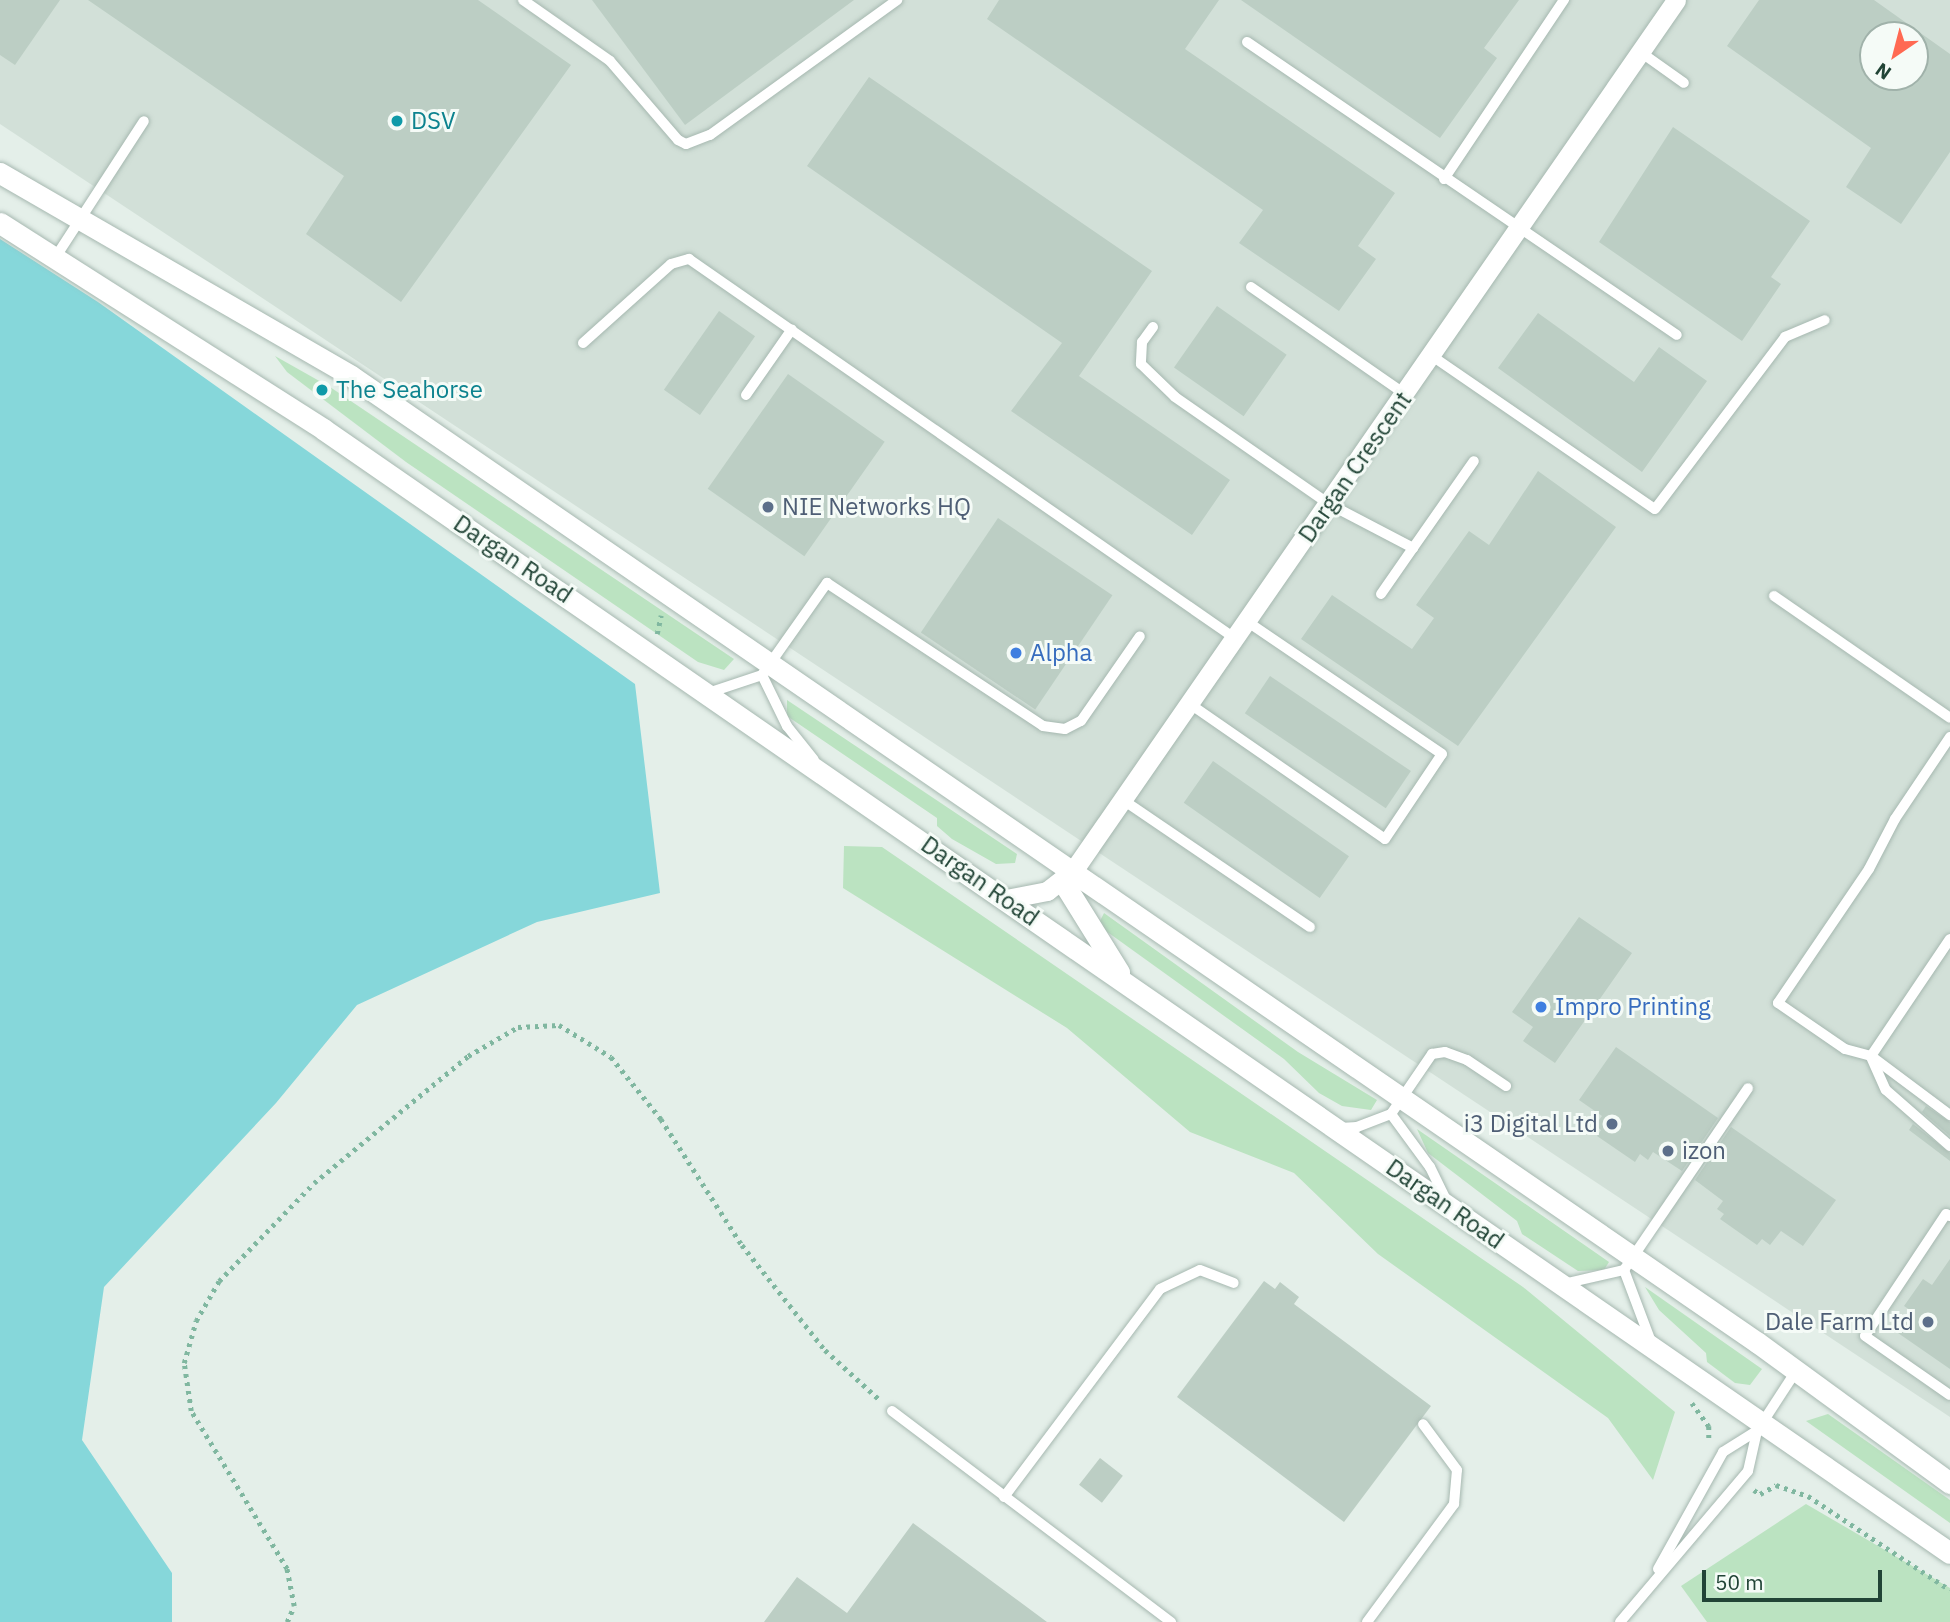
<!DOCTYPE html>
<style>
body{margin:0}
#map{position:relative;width:1950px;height:1622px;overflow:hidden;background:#e4efe9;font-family:"IBM Plex Sans",sans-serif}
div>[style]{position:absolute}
.built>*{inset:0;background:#d2e0d8}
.green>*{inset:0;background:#bbe3c1}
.water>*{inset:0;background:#86d7da}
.building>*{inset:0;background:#bccec4;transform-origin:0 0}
.path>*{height:4.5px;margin-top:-2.25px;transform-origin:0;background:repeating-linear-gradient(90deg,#80b7a0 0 3.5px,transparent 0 8.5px)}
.roads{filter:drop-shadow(0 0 2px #a6b8b0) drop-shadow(0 0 2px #a6b8b0)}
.service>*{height:10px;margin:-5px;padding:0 5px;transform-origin:5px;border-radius:5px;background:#fff}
.minor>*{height:19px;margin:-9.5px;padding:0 9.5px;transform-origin:9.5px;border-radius:9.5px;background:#fff}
.tertiary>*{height:21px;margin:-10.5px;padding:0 10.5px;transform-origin:10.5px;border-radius:10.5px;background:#fff}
.dots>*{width:19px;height:19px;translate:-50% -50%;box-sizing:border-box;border:4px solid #f5fbf7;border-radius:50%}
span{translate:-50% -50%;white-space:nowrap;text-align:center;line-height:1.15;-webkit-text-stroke:6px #f5fbf7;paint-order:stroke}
.culture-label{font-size:24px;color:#0d838f}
.left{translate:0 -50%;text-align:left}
.street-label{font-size:24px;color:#214436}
.service-label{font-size:24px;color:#4e5e75}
.right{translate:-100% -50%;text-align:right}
.shop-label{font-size:24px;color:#366cbe}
.north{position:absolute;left:1859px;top:21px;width:70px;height:70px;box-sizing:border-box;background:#f5fbf7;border:2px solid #a0b2aa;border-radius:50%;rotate:215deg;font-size:19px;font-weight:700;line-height:28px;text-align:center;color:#214436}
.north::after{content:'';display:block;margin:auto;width:24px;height:32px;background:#ff6952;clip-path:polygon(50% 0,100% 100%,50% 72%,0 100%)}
.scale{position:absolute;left:1702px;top:1570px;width:180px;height:32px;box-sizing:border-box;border:4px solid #214436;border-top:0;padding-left:9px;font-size:21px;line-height:24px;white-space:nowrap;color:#214436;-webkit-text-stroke:5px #f5fbf7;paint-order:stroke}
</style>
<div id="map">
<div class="built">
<i style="clip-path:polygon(evenodd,0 0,1950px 0,1950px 1417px,0 124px,0 0,1873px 35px,1915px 35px,1915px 77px,1873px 77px,1873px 35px)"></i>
</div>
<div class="green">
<i style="clip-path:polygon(275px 356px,330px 387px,734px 659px,724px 670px,698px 662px,406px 462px,287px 372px)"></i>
<i style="clip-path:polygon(787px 700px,1017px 854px,1015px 863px,996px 864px,952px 839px,937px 826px,937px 818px,787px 716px)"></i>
<i style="clip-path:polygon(844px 846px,882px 847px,1523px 1287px,1675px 1412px,1653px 1480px,1608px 1418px,1378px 1254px,1294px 1173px,1190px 1132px,1067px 1028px,843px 888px)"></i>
<i style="clip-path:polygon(1104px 913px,1298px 1052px,1377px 1100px,1371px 1110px,1342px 1106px,1319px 1093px,1284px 1059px,1106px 931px,1099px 923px)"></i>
<i style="clip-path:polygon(1417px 1129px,1609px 1262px,1604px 1270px,1578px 1271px,1522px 1234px,1517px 1221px,1428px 1153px)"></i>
<i style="clip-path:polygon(1645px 1287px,1762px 1369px,1750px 1385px,1735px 1383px,1707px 1362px,1706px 1353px,1659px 1310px)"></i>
<i style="clip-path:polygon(1828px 1414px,1950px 1500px,1950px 1523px,1806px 1421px)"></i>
<i style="clip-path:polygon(1806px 1504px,1950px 1588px,1950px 1622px,1707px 1622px,1681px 1586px)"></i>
</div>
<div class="water">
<i style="clip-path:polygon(0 239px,98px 302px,635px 684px,660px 893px,537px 922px,357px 1005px,276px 1103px,104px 1287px,82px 1440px,172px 1573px,172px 1622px,0 1622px)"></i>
</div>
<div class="building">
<i style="clip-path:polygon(0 0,60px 0,15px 65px,0 55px)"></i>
<i style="clip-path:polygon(88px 0,478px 0,571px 65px,401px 302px,306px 234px,344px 176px)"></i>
<i style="clip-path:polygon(592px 0,854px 0,685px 125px)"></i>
<i style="clip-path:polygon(999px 0,1219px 0,1185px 49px,1395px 193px,1358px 246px,1376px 259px,1339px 311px,1239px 243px,1263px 210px,987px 19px)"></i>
<i style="clip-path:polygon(1241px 0,1519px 0,1484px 48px,1497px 58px,1440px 138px)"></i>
<i style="clip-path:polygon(evenodd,1759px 0,1874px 0,1950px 54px,1950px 152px,1901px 224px,1846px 187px,1871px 148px,1727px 46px,1759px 0,1873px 35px,1915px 35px,1915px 77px,1873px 77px,1873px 35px)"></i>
<i style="clip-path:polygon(869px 77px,1152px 271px,1079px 376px,1230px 480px,1192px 535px,1011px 411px,1062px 343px,807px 166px)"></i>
<i style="clip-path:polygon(1673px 127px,1810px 221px,1771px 277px,1781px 284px,1742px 341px,1599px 242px)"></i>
<i style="left:1217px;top:306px;width:85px;height:75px;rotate:35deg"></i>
<i style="left:719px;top:311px;width:44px;height:96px;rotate:35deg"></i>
<i style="clip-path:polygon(1538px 313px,1634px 382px,1659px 347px,1707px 381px,1642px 472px,1498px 368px)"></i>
<i style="left:788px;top:374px;width:118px;height:140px;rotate:35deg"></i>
<i style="clip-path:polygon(1538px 471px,1616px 527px,1458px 746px,1301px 639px,1332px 595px,1412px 649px,1434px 618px,1416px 605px,1469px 531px,1489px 545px)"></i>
<i style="left:998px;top:518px;width:138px;height:138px;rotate:34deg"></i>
<i style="left:1270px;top:676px;width:170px;height:45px;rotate:34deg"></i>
<i style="left:1213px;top:761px;width:166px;height:51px;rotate:35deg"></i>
<i style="clip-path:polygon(1579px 917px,1632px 953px,1555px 1063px,1523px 1041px,1533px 1027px,1512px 1012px)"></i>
<i style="clip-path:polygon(1616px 1047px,1718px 1118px,1682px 1171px,1653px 1152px,1648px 1160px,1640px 1154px,1635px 1162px,1597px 1136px,1601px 1130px,1595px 1125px,1602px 1116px,1579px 1100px)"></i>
<i style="clip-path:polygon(1926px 1106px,1950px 1122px,1950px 1136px,1922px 1112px)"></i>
<i style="clip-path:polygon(1913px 1124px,1950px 1153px,1950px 1161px,1909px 1130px)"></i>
<i style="clip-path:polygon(1731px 1127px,1836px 1200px,1803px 1246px,1781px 1231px,1770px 1245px,1762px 1239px,1757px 1245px,1720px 1219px,1724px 1214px,1717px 1209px,1723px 1201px,1695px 1180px)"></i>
<i style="clip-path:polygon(1950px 1259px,1950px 1369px,1898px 1333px,1913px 1312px,1904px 1306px,1923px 1279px,1932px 1285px)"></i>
<i style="clip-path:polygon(1264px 1281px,1275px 1289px,1280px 1282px,1299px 1297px,1294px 1304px,1431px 1406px,1344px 1522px,1177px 1397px)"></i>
<i style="left:1100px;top:1458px;width:29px;height:34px;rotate:38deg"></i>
<i style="clip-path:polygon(913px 1523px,1047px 1622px,764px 1622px,797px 1577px,847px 1613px)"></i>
</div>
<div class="path">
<i style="left:657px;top:634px;width:19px;rotate:-78deg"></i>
<i style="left:1692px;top:1403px;width:29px;rotate:54deg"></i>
<i style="left:1709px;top:1426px;width:16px;rotate:90deg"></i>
<i style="left:1754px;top:1490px;width:7px;rotate:34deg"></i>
<i style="left:1760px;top:1494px;width:18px;rotate:-29deg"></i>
<i style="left:1776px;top:1485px;width:34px;rotate:19deg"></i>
<i style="left:1808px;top:1496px;width:170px;rotate:33.5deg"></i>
<i style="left:287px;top:1622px;width:17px;rotate:-66deg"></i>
<i style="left:294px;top:1606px;width:38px;rotate:-101deg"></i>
<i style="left:287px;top:1569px;width:185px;rotate:-121.3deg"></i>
<i style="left:191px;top:1411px;width:49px;rotate:-98.3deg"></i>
<i style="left:184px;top:1363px;width:44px;rotate:-74.1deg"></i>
<i style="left:196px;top:1321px;width:46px;rotate:-60.1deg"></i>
<i style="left:219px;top:1281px;width:136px;rotate:-45.9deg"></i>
<i style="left:314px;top:1183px;width:200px;rotate:-39.5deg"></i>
<i style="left:468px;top:1056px;width:58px;rotate:-30.1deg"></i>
<i style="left:518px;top:1027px;width:41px;rotate:-2.8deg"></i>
<i style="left:559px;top:1025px;width:61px;rotate:31.6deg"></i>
<i style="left:611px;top:1057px;width:80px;rotate:51.1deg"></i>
<i style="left:661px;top:1119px;width:150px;rotate:57.3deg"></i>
<i style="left:742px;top:1245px;width:134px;rotate:51.7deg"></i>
<i style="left:825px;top:1350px;width:76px;rotate:42.3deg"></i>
</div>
<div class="roads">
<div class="service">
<i style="left:523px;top:0;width:106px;rotate:35deg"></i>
<i style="left:610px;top:61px;width:104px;rotate:49.3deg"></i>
<i style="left:678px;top:140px;width:9px;rotate:27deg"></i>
<i style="left:686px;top:144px;width:26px;rotate:-21deg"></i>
<i style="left:710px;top:135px;width:231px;rotate:-35.8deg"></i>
<i style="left:1247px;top:42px;width:520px;rotate:34.27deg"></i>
<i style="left:1639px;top:51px;width:55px;rotate:35.4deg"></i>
<i style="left:1444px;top:179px;width:216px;rotate:-56.2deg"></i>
<i style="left:55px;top:258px;width:163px;rotate:-57deg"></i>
<i style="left:1251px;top:287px;width:188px;rotate:34.8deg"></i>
<i style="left:1153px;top:327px;width:19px;rotate:126deg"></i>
<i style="left:1142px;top:342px;width:22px;rotate:93deg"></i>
<i style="left:1141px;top:364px;width:47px;rotate:44.1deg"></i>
<i style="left:1175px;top:397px;width:188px;rotate:34.8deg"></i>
<i style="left:1329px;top:504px;width:95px;rotate:27.6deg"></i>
<i style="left:1413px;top:548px;width:106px;rotate:-55deg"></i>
<i style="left:583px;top:343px;width:118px;rotate:-41.9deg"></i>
<i style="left:671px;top:264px;width:19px;rotate:-16deg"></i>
<i style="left:689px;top:259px;width:666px;rotate:34.79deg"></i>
<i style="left:1432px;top:356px;width:270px;rotate:34.5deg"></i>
<i style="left:1655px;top:509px;width:216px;rotate:-52.9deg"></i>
<i style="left:1785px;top:337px;width:43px;rotate:-23deg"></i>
<i style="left:746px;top:395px;width:80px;rotate:-55.1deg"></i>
<i style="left:1381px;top:594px;width:56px;rotate:-55.2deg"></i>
<i style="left:1774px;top:596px;width:214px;rotate:34.7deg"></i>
<i style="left:762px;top:675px;width:57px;rotate:63.9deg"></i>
<i style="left:787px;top:726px;width:43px;rotate:51.5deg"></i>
<i style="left:708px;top:693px;width:57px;rotate:-18.4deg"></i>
<i style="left:762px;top:675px;width:113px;rotate:-54.8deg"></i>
<i style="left:827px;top:583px;width:259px;rotate:33.5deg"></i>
<i style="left:1043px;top:726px;width:22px;rotate:8deg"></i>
<i style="left:1065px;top:729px;width:18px;rotate:-27deg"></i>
<i style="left:1081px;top:721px;width:103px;rotate:-55.2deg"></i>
<i style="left:1190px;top:704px;width:237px;rotate:34.7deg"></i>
<i style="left:1385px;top:839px;width:102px;rotate:-56.2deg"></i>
<i style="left:1442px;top:754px;width:235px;rotate:-145.8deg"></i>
<i style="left:1950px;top:737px;width:99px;rotate:123.9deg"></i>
<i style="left:1895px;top:819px;width:56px;rotate:117.5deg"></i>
<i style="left:1869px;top:869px;width:162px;rotate:124.2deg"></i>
<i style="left:1778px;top:1003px;width:81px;rotate:34.5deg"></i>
<i style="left:1845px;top:1049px;width:27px;rotate:15deg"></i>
<i style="left:1871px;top:1056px;width:99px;rotate:36.8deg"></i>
<i style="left:1123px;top:800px;width:226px;rotate:34.2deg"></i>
<i style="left:1871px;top:1056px;width:141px;rotate:-56deg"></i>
<i style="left:1871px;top:1057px;width:36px;rotate:66deg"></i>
<i style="left:1886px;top:1090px;width:85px;rotate:41.2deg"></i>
<i style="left:1391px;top:1114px;width:66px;rotate:53.7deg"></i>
<i style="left:1430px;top:1167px;width:37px;rotate:64deg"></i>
<i style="left:1340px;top:1128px;width:17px;rotate:-3deg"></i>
<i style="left:1357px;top:1127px;width:36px;rotate:-21deg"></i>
<i style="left:1391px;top:1114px;width:73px;rotate:-55.7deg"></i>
<i style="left:1432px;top:1054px;width:13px;rotate:-9deg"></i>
<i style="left:1445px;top:1052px;width:23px;rotate:20deg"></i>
<i style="left:1467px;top:1060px;width:47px;rotate:33.7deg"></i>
<i style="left:1950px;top:1216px;width:4px;rotate:-153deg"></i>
<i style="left:1946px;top:1214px;width:146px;rotate:123.6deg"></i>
<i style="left:1865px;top:1336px;width:103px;rotate:34.8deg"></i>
<i style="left:1624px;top:1270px;width:77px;rotate:69.4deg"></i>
<i style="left:1563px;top:1284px;width:63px;rotate:-12.9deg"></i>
<i style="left:1624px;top:1270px;width:220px;rotate:-55.7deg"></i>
<i style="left:892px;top:1411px;width:350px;rotate:37.1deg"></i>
<i style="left:1004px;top:1497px;width:260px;rotate:-53.1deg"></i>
<i style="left:1160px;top:1289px;width:44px;rotate:-25.4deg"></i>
<i style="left:1200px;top:1270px;width:36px;rotate:21deg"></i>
<i style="left:1658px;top:1569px;width:134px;rotate:-60.9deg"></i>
<i style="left:1723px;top:1452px;width:40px;rotate:-32deg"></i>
<i style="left:1367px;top:1622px;width:147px;rotate:-53.6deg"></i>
<i style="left:1454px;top:1504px;width:34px;rotate:-85deg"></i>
<i style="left:1457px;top:1470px;width:57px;rotate:-126.5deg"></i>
<i style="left:1620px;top:1622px;width:198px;rotate:-49.7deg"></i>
<i style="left:1748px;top:1471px;width:41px;rotate:-77.3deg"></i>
<i style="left:1757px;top:1431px;width:72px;rotate:-57deg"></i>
</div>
<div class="minor">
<i style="left:1006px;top:899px;width:42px;rotate:-11deg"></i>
<i style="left:1047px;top:891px;width:33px;rotate:-38deg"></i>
<i style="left:1073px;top:871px;width:1059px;rotate:-55.3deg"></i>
</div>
<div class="tertiary">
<i style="left:0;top:173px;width:405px;rotate:30deg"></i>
<i style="left:351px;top:376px;width:1707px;rotate:34.5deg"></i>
<i style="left:1758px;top:1343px;width:238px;rotate:36.1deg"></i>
<i style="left:0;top:223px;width:383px;rotate:32.5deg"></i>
<i style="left:323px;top:429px;width:1977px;rotate:34.64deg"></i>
<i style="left:1063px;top:882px;width:106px;rotate:58.1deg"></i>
</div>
</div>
<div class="dots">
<i style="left:397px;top:121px;background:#0f9aa8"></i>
<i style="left:322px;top:390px;background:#0f9aa8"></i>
<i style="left:768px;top:507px;background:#5c6f8a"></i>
<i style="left:1016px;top:653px;background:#3f7fe0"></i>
<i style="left:1541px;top:1007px;background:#3f7fe0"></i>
<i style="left:1612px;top:1124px;background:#5c6f8a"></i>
<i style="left:1668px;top:1151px;background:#5c6f8a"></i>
<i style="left:1928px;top:1322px;background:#5c6f8a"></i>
</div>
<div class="culture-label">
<span class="left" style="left:411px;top:121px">DSV</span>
<span class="left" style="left:336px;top:390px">The Seahorse</span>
</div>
<div class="street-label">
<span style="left:1355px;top:467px;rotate:-55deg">Dargan Crescent</span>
<span style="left:513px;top:559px;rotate:34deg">Dargan Road</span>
<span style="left:980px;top:881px;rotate:35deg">Dargan Road</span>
<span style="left:1445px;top:1204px;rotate:35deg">Dargan Road</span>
</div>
<div class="service-label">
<span class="left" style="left:782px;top:507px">NIE Networks HQ</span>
<span class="right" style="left:1598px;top:1124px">i3 Digital Ltd</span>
<span class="left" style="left:1682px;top:1151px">izon</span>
<span class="right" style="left:1914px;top:1322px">Dale Farm Ltd</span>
</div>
<div class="shop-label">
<span class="left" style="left:1030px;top:653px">Alpha</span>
<span class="left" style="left:1555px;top:1007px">Impro Printing</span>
</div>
<div class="north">N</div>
<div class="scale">50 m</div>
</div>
